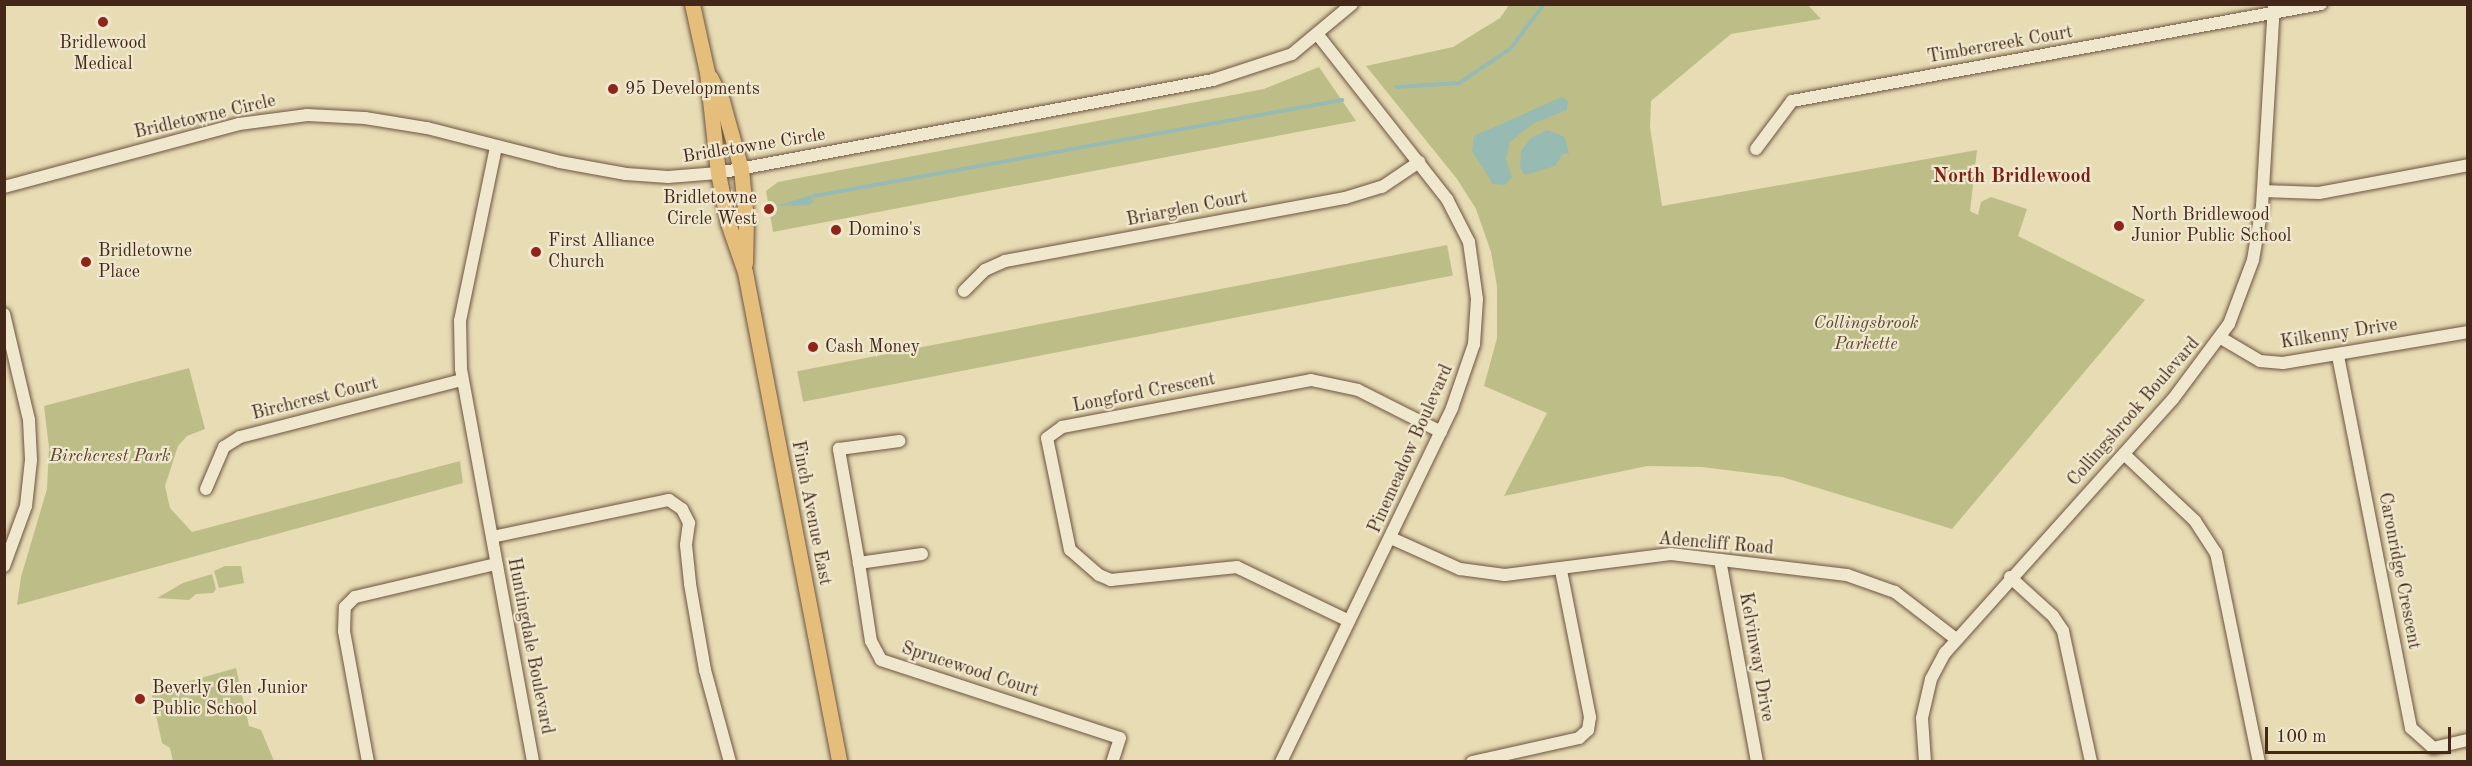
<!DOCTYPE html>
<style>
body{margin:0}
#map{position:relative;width:2472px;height:766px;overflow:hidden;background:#e7dcb4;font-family:"Old Standard TT",serif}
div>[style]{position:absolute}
.green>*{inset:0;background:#bdbe87;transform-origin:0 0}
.water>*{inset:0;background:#97bab2}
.stream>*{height:4px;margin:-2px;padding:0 2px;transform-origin:2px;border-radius:2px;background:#97bab2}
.roads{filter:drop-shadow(0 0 2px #6e5440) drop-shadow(0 0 2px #6e5440)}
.minor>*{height:12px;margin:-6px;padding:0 6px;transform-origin:6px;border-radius:6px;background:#efe8ce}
.major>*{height:15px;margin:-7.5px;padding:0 7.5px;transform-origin:7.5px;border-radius:7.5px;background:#e4be7a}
.dots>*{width:16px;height:16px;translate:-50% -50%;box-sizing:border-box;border:3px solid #efe8ce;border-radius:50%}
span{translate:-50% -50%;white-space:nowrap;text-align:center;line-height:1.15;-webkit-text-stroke:4.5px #efe8ce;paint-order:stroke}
.poi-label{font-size:18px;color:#452719}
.left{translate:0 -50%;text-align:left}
.right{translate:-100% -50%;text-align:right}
.street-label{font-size:18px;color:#452719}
.park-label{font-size:18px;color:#5d452f;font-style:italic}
.neighbourhood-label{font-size:20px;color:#7a1f14;font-weight:700}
.frame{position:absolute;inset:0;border:6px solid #452719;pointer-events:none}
.scale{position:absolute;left:2265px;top:727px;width:186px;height:27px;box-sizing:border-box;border:3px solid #452719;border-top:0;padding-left:8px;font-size:18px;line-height:21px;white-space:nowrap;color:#452719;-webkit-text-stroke:4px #efe8ce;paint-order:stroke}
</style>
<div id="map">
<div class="green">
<i style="clip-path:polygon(1509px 5px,1808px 5px,1821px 19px,1731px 34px,1651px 101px,1650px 127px,1662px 206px,1977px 150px,1970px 211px,1978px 215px,1981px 202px,1991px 197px,2027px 209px,2018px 236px,2145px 300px,1952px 529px,1782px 477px,1702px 467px,1647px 466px,1504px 496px,1547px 413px,1484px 386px,1497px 338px,1497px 286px,1491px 252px,1476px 209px,1457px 179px,1366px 66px,1453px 47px,1500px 18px)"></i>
<i style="clip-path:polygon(1319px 67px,1356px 121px,773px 232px,766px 191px,778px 182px,1264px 89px)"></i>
<i style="left:1447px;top:245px;width:31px;height:662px;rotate:79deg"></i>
<i style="clip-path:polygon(189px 368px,205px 429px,187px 436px,178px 446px,165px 486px,170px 508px,192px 532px,460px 461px,463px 483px,17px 605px,21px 577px,47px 489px,49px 448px,44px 406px)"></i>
<i style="clip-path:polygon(225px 566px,241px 566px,244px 583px,219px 588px,214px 571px)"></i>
<i style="clip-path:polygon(212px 574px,216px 589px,213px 593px,196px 594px,189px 600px,157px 598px,183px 583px)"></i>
<i style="clip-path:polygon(236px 668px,249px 726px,261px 730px,274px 761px,173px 761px,170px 748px,162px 743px,151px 692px)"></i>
</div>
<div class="water">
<i style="clip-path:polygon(1562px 97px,1568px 101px,1567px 110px,1534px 123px,1510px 142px,1506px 159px,1512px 177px,1505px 185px,1493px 184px,1472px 151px,1474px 136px)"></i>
<i style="clip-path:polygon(1547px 130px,1565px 137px,1569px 154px,1563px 154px,1555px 166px,1525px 175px,1520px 168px,1521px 151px,1531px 138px)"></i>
<i style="clip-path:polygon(811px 195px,813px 202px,809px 205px,776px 206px)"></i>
</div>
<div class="stream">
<i style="left:1397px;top:87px;width:62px;rotate:-3.7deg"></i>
<i style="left:1459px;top:83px;width:61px;rotate:-33.7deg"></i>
<i style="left:1510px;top:49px;width:56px;rotate:-52.9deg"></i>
<i style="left:814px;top:196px;width:537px;rotate:-10.3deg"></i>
</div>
<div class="roads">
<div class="minor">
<i style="left:496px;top:147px;width:178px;rotate:101.7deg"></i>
<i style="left:460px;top:321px;width:48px;rotate:88.8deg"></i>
<i style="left:461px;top:369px;width:400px;rotate:79.6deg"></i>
<i style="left:1756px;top:149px;width:60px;rotate:-53.1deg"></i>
<i style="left:1792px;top:101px;width:538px;rotate:-10.39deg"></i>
<i style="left:4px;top:187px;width:243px;rotate:-15deg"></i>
<i style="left:239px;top:124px;width:69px;rotate:-7.5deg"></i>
<i style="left:307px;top:115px;width:58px;rotate:3deg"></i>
<i style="left:365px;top:118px;width:63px;rotate:9.2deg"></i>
<i style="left:427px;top:128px;width:137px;rotate:14.3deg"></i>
<i style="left:560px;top:162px;width:67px;rotate:10.3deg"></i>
<i style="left:626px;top:174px;width:42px;rotate:4.1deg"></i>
<i style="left:668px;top:177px;width:50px;rotate:-4.6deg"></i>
<i style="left:718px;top:173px;width:504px;rotate:-10.64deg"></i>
<i style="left:1213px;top:80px;width:83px;rotate:-18.2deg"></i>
<i style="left:1292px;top:54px;width:78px;rotate:-39.8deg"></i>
<i style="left:2263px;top:191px;width:56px;rotate:2deg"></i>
<i style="left:2319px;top:193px;width:152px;rotate:-10.6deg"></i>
<i style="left:964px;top:291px;width:30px;rotate:-45deg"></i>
<i style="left:985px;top:270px;width:22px;rotate:-24deg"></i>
<i style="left:1005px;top:261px;width:346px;rotate:-10.5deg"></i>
<i style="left:1345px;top:198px;width:39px;rotate:-17deg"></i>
<i style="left:1382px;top:187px;width:45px;rotate:-34deg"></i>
<i style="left:4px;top:314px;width:109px;rotate:76.7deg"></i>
<i style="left:29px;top:420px;width:40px;rotate:87.1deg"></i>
<i style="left:31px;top:460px;width:46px;rotate:96.2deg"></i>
<i style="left:26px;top:506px;width:64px;rotate:110.1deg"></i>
<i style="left:2221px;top:338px;width:45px;rotate:30.5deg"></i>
<i style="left:2260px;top:361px;width:23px;rotate:5deg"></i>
<i style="left:2283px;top:363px;width:188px;rotate:-9.5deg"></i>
<i style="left:2338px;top:356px;width:379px;rotate:78.9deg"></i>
<i style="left:2411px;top:728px;width:30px;rotate:42deg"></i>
<i style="left:2433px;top:748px;width:36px;rotate:-13deg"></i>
<i style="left:2124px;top:454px;width:98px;rotate:43.3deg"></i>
<i style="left:2195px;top:521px;width:38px;rotate:57deg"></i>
<i style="left:2216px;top:553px;width:213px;rotate:78.4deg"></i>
<i style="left:206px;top:489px;width:46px;rotate:-66.8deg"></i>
<i style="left:224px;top:447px;width:19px;rotate:-32deg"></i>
<i style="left:240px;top:437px;width:229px;rotate:-14.4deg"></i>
<i style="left:492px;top:537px;width:181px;rotate:-11.8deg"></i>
<i style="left:669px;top:500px;width:16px;rotate:35deg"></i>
<i style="left:682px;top:509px;width:16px;rotate:63deg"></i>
<i style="left:689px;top:523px;width:22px;rotate:98deg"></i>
<i style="left:686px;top:545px;width:39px;rotate:84deg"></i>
<i style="left:690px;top:584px;width:87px;rotate:80.1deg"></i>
<i style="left:705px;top:670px;width:95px;rotate:74.8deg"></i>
<i style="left:1391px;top:538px;width:76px;rotate:24.2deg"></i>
<i style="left:1460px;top:569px;width:45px;rotate:7.6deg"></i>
<i style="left:1505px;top:575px;width:167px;rotate:-7.2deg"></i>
<i style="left:1671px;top:554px;width:177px;rotate:6.8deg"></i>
<i style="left:1847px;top:575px;width:51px;rotate:19.5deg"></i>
<i style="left:1895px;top:592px;width:77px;rotate:37.6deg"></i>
<i style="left:922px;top:554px;width:64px;rotate:171.9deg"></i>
<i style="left:859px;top:563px;width:79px;rotate:81.3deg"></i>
<i style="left:871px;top:641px;width:21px;rotate:62deg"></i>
<i style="left:881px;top:660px;width:251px;rotate:18.1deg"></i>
<i style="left:1120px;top:738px;width:25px;rotate:108deg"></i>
<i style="left:1720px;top:560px;width:205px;rotate:79.6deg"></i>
<i style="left:859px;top:563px;width:116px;rotate:-100deg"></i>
<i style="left:839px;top:449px;width:61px;rotate:-7.6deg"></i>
<i style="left:2010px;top:577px;width:58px;rotate:42.2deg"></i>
<i style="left:2053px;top:616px;width:18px;rotate:56deg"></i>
<i style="left:2063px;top:631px;width:134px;rotate:77.9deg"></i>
<i style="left:1349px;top:621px;width:124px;rotate:-154.3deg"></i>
<i style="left:1237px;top:567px;width:127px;rotate:174.1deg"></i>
<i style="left:1111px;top:580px;width:13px;rotate:-157deg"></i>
<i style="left:1099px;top:575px;width:38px;rotate:-139deg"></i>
<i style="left:1070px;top:550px;width:114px;rotate:-101.6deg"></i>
<i style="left:1047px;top:438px;width:19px;rotate:-36deg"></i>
<i style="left:1062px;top:427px;width:253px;rotate:-10.7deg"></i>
<i style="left:1311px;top:380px;width:48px;rotate:12deg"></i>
<i style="left:1358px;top:390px;width:93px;rotate:26.8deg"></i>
<i style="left:368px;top:762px;width:133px;rotate:-100.4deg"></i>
<i style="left:344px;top:631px;width:24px;rotate:-88deg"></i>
<i style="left:345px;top:607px;width:14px;rotate:-45deg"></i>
<i style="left:355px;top:597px;width:145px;rotate:-13.2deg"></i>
<i style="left:1281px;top:762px;width:393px;rotate:-64.2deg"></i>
<i style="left:1452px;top:408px;width:68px;rotate:-71deg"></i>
<i style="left:1474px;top:344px;width:45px;rotate:-86.2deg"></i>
<i style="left:1477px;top:299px;width:58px;rotate:-98deg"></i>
<i style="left:1469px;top:242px;width:48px;rotate:-117.1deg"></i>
<i style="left:1447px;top:199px;width:209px;rotate:-128.2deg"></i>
<i style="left:1472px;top:762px;width:110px;rotate:-12.6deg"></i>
<i style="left:1579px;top:738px;width:12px;rotate:-42deg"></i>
<i style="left:1588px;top:730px;width:13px;rotate:-81deg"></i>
<i style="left:1590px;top:717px;width:149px;rotate:-101.2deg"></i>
<i style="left:1925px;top:762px;width:44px;rotate:-93.9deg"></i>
<i style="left:1922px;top:718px;width:40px;rotate:-77deg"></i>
<i style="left:1931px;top:679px;width:30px;rotate:-62deg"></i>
<i style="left:1945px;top:653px;width:341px;rotate:-48.1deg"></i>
<i style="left:2173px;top:399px;width:94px;rotate:-53.3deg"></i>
<i style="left:2229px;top:324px;width:68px;rotate:-69.4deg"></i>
<i style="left:2253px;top:260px;width:55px;rotate:-80.5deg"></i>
<i style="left:2262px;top:206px;width:202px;rotate:-86.6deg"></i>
</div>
<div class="major">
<i style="left:692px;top:4px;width:70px;rotate:77.6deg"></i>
<i style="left:707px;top:72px;width:102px;rotate:83.8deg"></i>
<i style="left:718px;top:173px;width:51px;rotate:78.7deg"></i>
<i style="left:728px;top:223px;width:52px;rotate:70.9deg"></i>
<i style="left:745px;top:272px;width:499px;rotate:79.1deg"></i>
<i style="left:710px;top:77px;width:27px;rotate:63deg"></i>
<i style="left:722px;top:101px;width:71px;rotate:74.4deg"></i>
<i style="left:741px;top:169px;width:50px;rotate:84.3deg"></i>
<i style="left:746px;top:219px;width:44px;rotate:91.3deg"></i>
</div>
</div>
<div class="dots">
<i style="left:103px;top:22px;background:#8f2418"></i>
<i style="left:613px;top:89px;background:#8f2418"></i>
<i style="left:769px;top:209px;background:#8f2418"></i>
<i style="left:2119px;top:226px;background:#8f2418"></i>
<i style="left:836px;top:230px;background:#8f2418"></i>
<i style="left:536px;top:252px;background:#8f2418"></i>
<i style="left:86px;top:262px;background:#8f2418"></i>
<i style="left:813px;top:347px;background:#8f2418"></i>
<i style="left:140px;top:699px;background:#8f2418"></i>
</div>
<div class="poi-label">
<span style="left:103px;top:54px">Bridlewood<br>Medical</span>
<span class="left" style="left:625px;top:89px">95 Developments</span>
<span class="right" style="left:757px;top:209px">Bridletowne<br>Circle West</span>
<span class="left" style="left:2131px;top:226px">North Bridlewood<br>Junior Public School</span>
<span class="left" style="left:848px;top:230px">Domino's</span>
<span class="left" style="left:548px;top:252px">First Alliance<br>Church</span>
<span class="left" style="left:98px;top:262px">Bridletowne<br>Place</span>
<span class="left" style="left:825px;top:347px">Cash Money</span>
<span class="left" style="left:152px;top:699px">Beverly Glen Junior<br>Public School</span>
</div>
<div class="street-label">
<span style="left:2000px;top:45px;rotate:-10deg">Timbercreek Court</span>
<span style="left:205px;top:117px;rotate:-13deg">Bridletowne Circle</span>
<span style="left:754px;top:146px;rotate:-9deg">Bridletowne Circle</span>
<span style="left:1187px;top:209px;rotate:-11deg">Briarglen Court</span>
<span style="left:2339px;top:334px;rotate:-9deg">Kilkenny Drive</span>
<span style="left:1144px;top:393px;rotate:-11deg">Longford Crescent</span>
<span style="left:315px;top:399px;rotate:-14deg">Birchcrest Court</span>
<span style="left:2134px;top:412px;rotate:-49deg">Collingsbrook Boulevard</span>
<span style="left:1411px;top:449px;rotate:-66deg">Pinemeadow Boulevard</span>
<span style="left:811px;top:513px;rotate:79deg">Finch Avenue East</span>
<span style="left:1716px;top:544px;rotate:5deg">Adencliff Road</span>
<span style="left:2399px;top:571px;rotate:79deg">Caronridge Crescent</span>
<span style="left:530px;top:646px;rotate:79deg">Huntingdale Boulevard</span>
<span style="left:1756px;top:657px;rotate:80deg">Kelvinway Drive</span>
<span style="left:970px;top:670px;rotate:18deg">Sprucewood Court</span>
</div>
<div class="park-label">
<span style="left:1866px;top:334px">Collingsbrook<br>Parkette</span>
<span style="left:110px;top:456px">Birchcrest Park</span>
</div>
<div class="neighbourhood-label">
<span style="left:2012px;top:177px">North Bridlewood</span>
</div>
<div class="frame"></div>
<div class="scale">100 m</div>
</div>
